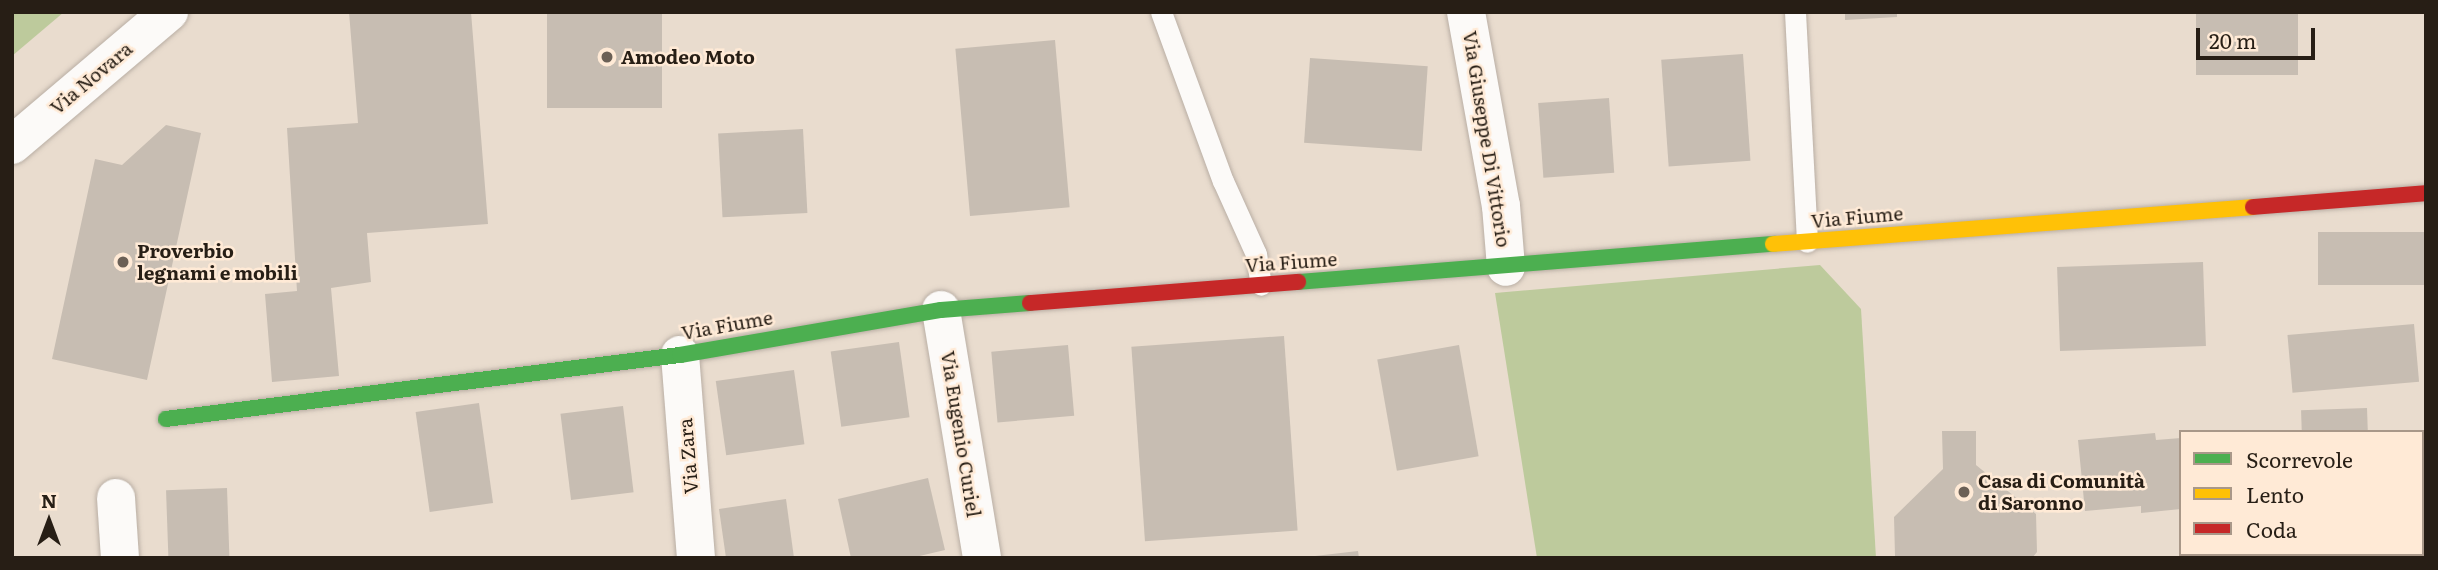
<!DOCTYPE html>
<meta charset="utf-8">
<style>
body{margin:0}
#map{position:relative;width:2438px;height:570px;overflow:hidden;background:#e9dcce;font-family:Literata,serif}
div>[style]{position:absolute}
.green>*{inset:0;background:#bdca9c}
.building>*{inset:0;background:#c7bdb2;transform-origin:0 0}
.roads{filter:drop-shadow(0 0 2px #b9aea4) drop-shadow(0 0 2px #b9aea4)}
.lane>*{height:21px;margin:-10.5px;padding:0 10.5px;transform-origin:10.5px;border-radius:10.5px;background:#fcfaf8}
.street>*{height:38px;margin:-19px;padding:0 19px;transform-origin:19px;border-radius:19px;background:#fcfaf8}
.fast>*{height:16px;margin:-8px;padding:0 8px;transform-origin:8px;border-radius:8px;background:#4caf50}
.slow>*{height:16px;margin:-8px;padding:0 8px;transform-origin:8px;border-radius:8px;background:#ffc107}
.jam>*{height:16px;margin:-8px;padding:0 8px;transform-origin:8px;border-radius:8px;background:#c62828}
.dots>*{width:19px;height:19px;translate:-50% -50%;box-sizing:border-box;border:4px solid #ffead6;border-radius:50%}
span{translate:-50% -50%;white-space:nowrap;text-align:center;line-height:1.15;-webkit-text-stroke:5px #ffead6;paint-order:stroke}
.poi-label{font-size:19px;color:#271e15;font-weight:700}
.left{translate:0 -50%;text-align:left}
.street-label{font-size:19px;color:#271e15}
.frame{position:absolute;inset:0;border:14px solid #271e15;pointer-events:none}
.legend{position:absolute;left:2179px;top:430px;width:245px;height:126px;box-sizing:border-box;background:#ffead6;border:2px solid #a99889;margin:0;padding:9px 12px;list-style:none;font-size:21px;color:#271e15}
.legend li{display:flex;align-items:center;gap:14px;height:35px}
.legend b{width:35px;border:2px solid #a99889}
.north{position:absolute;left:14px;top:486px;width:70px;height:70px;-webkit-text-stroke:5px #ffead6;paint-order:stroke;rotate:0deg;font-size:19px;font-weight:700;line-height:28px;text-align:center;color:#271e15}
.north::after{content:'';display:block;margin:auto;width:24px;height:32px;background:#271e15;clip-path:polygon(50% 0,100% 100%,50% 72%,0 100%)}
.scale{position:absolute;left:2196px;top:28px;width:119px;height:32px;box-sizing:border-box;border:4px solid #271e15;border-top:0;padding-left:9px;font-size:21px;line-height:24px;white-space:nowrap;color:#271e15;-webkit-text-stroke:5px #ffead6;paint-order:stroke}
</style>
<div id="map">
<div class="green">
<i style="clip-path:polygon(12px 12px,64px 12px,12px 56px)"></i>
<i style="clip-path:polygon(1820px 265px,1861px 309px,1876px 558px,1537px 558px,1495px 293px)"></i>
</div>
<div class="building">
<i style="clip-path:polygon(349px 12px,471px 12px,488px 224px,367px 233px,371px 282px,331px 288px,339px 376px,272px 382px,265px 294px,297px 291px,287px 128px,358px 123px)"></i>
<i style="left:547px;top:12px;width:115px;height:96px"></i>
<i style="clip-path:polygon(1845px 12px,1897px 12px,1897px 17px,1845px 20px)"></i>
<i style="left:2196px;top:12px;width:102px;height:63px"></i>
<i style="left:1055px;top:40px;width:168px;height:100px;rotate:85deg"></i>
<i style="left:1743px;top:54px;width:107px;height:82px;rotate:86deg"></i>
<i style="left:1310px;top:58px;width:118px;height:85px;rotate:4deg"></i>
<i style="left:1609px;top:98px;width:75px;height:71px;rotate:86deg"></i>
<i style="clip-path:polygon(166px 125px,201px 133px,147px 380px,52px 359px,95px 159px,122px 165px)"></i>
<i style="left:803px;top:129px;width:84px;height:85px;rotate:87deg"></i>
<i style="left:2426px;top:232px;width:53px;height:108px;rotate:90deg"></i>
<i style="left:2203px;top:262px;width:84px;height:146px;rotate:88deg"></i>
<i style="left:2414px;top:324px;width:58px;height:127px;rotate:85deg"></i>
<i style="left:1284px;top:336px;width:195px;height:153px;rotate:86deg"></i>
<i style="left:899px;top:342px;width:76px;height:69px;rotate:82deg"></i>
<i style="left:1068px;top:345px;width:71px;height:77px;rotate:85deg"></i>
<i style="left:1459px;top:345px;width:113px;height:83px;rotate:80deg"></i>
<i style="left:794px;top:370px;width:75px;height:79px;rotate:82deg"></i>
<i style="left:479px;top:403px;width:101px;height:64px;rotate:82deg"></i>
<i style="left:623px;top:406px;width:87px;height:63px;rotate:83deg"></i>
<i style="left:2367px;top:408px;width:24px;height:66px;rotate:88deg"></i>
<i style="clip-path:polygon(1942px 431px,1976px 431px,1976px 465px,2036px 514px,2037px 552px,2032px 558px,1895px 556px,1894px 517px,1943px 469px)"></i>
<i style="clip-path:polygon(2155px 433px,2156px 440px,2181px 438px,2181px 509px,2141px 513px,2141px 506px,2085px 511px,2078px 440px)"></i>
<i style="clip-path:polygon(928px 478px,945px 550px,911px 558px,851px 558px,838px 499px)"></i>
<i style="left:227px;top:488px;width:68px;height:61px;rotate:88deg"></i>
<i style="clip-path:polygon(786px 499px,794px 558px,726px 558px,719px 509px)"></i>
<i style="clip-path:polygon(1358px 551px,1359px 558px,1315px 558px,1315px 556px)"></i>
</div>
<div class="roads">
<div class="lane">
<i style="left:1161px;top:12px;width:180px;rotate:69.9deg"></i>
<i style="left:1223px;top:181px;width:80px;rotate:65.7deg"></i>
<i style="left:1256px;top:254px;width:31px;rotate:81deg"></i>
<i style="left:1795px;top:12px;width:230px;rotate:87deg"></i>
</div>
<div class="street">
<i style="left:1466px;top:12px;width:197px;rotate:79.8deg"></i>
<i style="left:1501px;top:206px;width:61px;rotate:85.3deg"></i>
<i style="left:12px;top:145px;width:206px;rotate:-40.3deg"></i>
<i style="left:941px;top:310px;width:251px;rotate:80.6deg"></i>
<i style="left:680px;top:355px;width:204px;rotate:85.5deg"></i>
<i style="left:116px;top:498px;width:60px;rotate:86.2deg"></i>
</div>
<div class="fast">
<i style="left:1298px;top:282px;width:477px;rotate:-4.6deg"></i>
<i style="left:166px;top:419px;width:518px;rotate:-7.1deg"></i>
<i style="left:680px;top:355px;width:265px;rotate:-9.8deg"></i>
<i style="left:941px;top:310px;width:89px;rotate:-4.5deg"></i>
</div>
<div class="slow">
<i style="left:1773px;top:244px;width:481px;rotate:-4.4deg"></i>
</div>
<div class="jam">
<i style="left:2253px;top:207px;width:174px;rotate:-4.6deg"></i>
<i style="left:1030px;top:303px;width:269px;rotate:-4.5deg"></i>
</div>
</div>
<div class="dots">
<i style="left:607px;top:57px;background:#6b6056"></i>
<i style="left:123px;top:262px;background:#6b6056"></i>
<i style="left:1964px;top:492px;background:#6b6056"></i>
</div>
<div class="poi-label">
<span class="left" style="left:621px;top:57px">Amodeo Moto</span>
<span class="left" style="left:137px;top:262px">Proverbio<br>legnami e mobili</span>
<span class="left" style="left:1978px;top:492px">Casa di Comunità<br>di Saronno</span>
</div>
<div class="street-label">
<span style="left:91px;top:78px;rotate:-40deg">Via Novara</span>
<span style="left:1487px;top:139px;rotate:81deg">Via Giuseppe Di Vittorio</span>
<span style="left:1857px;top:217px;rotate:-5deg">Via Fiume</span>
<span style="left:1291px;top:262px;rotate:-4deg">Via Fiume</span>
<span style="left:727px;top:325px;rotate:-10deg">Via Fiume</span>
<span style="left:961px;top:434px;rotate:81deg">Via Eugenio Curiel</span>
<span style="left:688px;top:456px;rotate:-95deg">Via Zara</span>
</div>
<div class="frame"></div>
<ul class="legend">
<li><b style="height:9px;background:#4caf50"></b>Scorrevole</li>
<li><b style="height:9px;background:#ffc107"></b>Lento</li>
<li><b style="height:9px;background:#c62828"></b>Coda</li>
</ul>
<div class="north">N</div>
<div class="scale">20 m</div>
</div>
